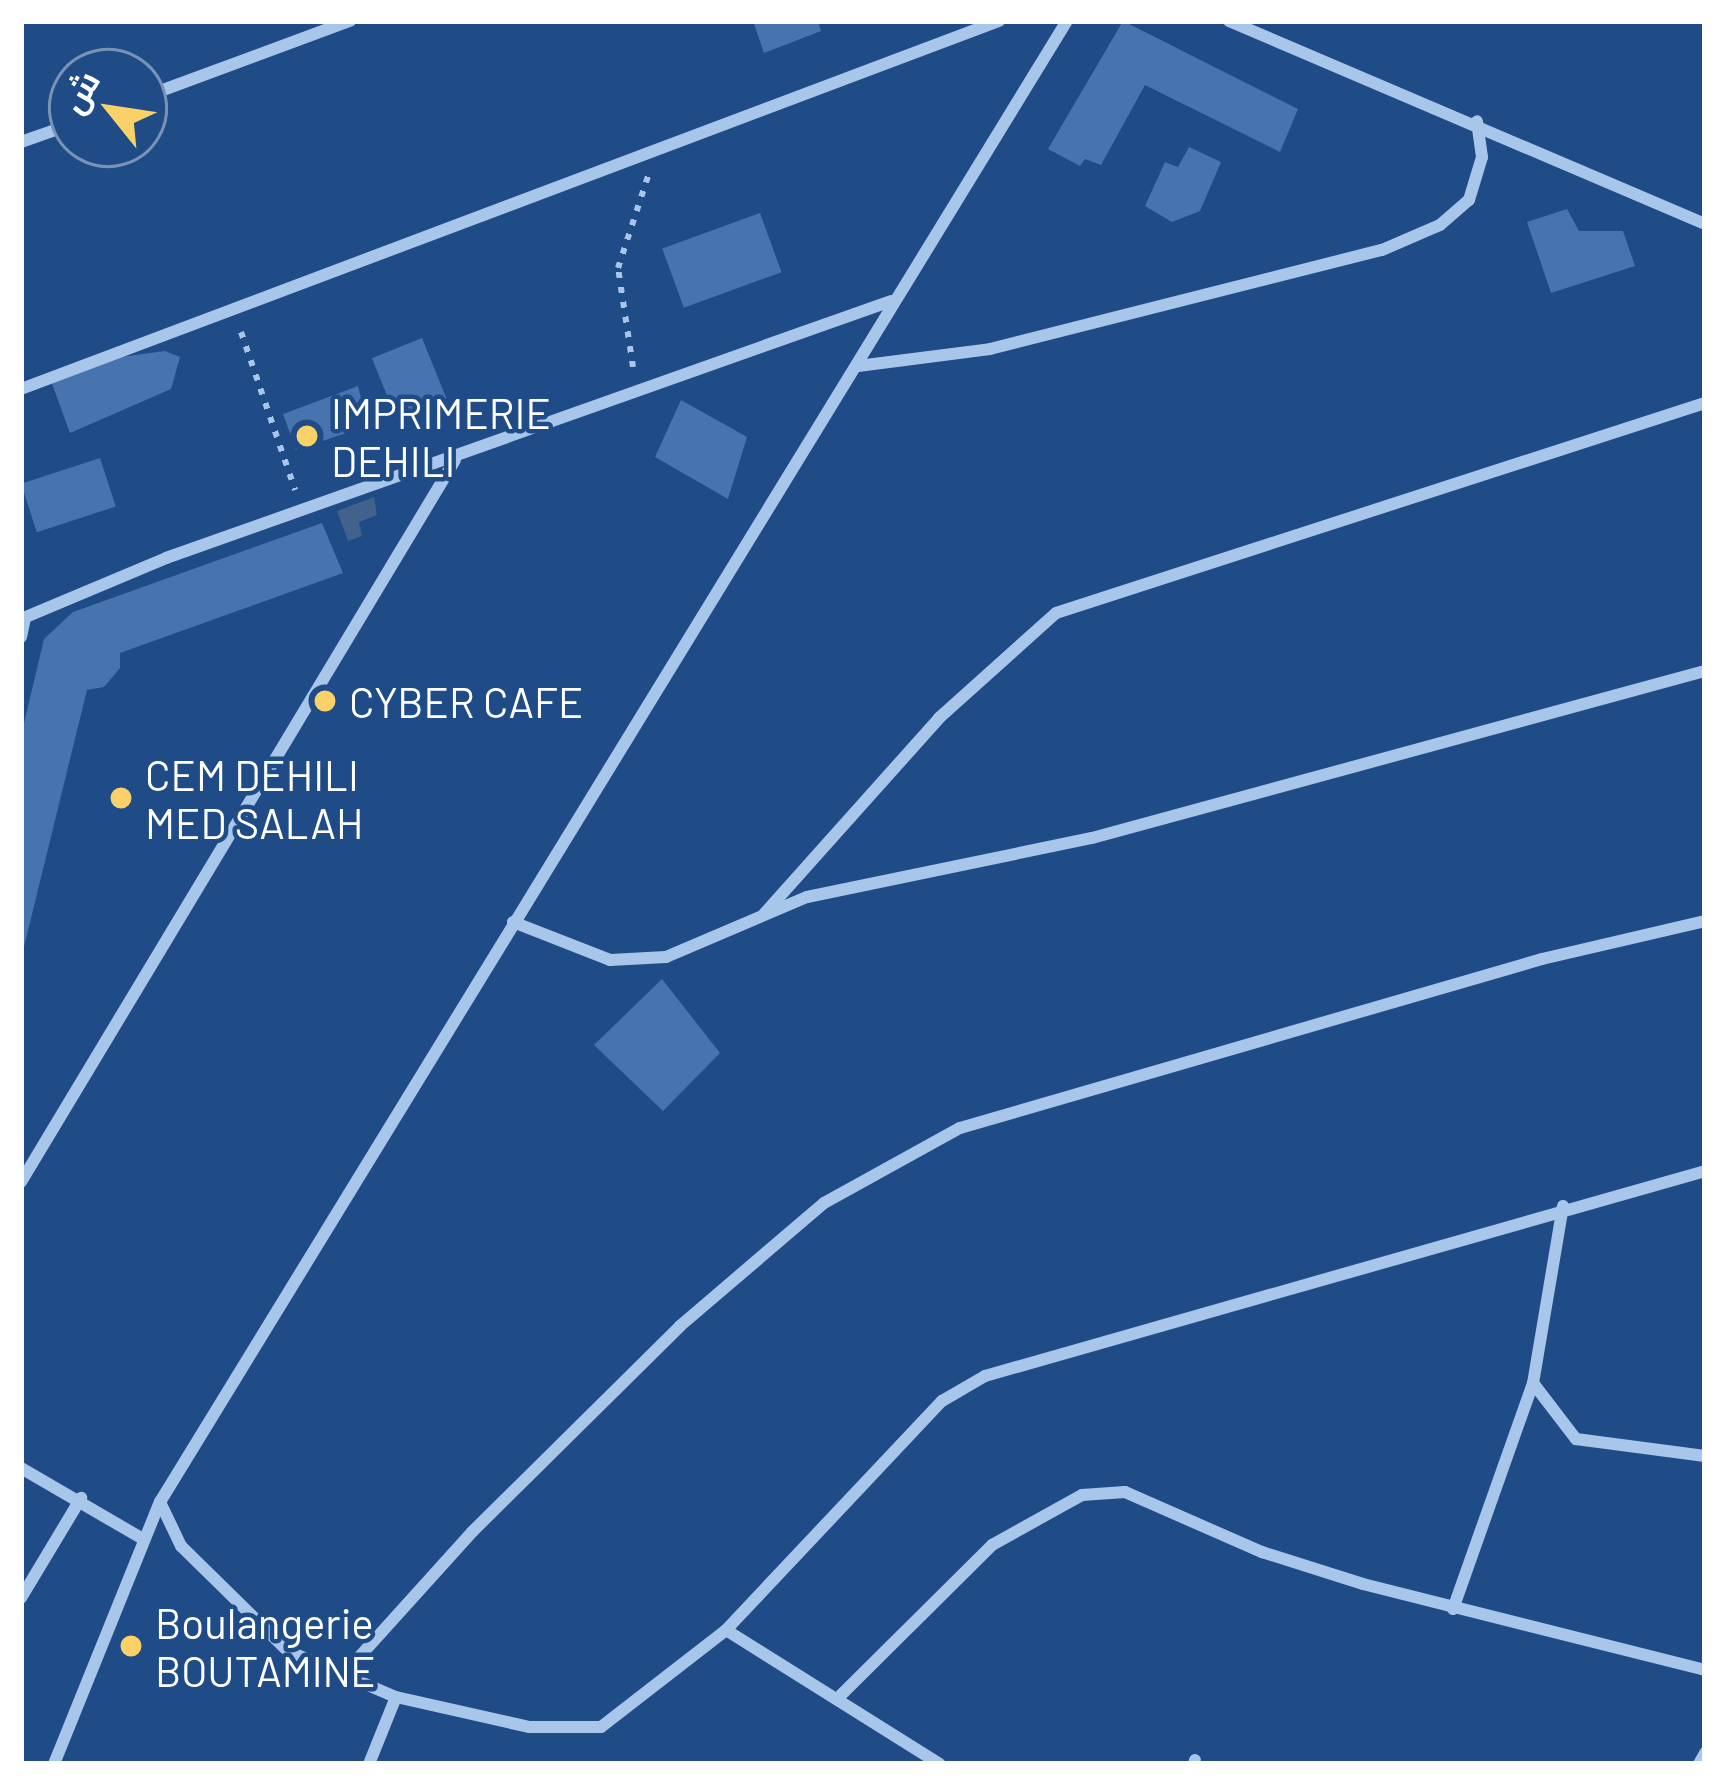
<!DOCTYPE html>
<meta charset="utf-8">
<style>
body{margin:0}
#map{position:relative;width:1726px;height:1785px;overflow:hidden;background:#1f4b87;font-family:Barlow,Cairo,sans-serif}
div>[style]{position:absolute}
.water>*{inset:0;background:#42618d}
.building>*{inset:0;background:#4774af;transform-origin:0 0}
.path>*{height:6px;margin-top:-3px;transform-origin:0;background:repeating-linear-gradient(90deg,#a8c5ea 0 6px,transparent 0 15px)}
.minor>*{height:12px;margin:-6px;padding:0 6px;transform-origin:6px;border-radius:6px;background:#a8c5ea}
.dots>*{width:33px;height:33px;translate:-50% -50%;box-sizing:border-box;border:6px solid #1f4b87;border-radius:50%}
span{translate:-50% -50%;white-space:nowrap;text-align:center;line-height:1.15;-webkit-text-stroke:9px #1f4b87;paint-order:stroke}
.poi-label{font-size:42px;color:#fff}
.left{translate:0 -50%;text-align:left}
.frame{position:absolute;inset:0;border:24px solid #fff;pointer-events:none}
.north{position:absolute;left:48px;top:48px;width:120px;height:120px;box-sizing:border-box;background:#1f4b87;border:3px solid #7993b7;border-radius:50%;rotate:300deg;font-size:33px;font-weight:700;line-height:48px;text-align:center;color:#fff}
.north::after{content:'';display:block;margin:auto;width:42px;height:54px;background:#f9d168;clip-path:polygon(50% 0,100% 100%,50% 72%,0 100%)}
</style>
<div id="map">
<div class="water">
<i style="clip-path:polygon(374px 497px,377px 515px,359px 522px,362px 536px,348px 541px,337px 511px)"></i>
</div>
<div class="building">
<i style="clip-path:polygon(753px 21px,818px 21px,821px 31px,764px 53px)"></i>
<i style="clip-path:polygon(1123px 21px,1298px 109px,1280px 152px,1145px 85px,1101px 165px,1085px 159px,1080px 166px,1048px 149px)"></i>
<i style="clip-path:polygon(1189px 147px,1221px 162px,1200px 211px,1172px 222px,1145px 206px,1165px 162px,1178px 167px)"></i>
<i style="clip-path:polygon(1567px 209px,1579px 231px,1623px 231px,1635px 266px,1551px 293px,1527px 222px)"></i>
<i style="left:760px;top:213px;width:63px;height:104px;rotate:70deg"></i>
<i style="left:422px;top:338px;width:65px;height:54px;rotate:68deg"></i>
<i style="clip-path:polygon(165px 351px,180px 357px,171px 389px,70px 433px,51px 381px,113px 358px)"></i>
<i style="clip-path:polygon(358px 386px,365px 414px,341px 425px,346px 433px,296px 450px,283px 414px)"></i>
<i style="clip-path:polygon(681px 400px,747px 437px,728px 499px,655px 457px)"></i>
<i style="left:100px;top:458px;width:51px;height:83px;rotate:72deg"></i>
<i style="clip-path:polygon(322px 523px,343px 573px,120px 653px,120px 668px,104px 687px,87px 690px,21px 959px,21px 736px,44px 639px,73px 612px)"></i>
<i style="clip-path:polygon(662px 979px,720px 1053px,663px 1111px,594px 1045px)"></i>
</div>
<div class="path">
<i style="left:241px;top:332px;width:167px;rotate:71.1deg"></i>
<i style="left:633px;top:367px;width:100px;rotate:-98.6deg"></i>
<i style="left:618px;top:268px;width:97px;rotate:-71.9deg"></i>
</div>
<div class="minor">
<i style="left:1229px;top:21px;width:517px;rotate:23.1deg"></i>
<i style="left:144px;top:97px;width:220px;rotate:-20.3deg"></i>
<i style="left:21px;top:142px;width:54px;rotate:-19.4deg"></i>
<i style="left:858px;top:366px;width:133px;rotate:-7.3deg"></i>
<i style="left:990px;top:349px;width:404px;rotate:-14.2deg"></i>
<i style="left:1382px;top:250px;width:63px;rotate:-23.3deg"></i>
<i style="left:1440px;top:225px;width:38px;rotate:-41deg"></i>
<i style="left:1469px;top:200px;width:45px;rotate:-73.2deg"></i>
<i style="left:1482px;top:157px;width:36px;rotate:-98deg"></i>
<i style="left:21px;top:389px;width:1045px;rotate:-20.62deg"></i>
<i style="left:21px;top:619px;width:157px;rotate:-22.8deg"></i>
<i style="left:166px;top:558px;width:769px;rotate:-19.52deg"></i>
<i style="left:21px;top:637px;width:19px;rotate:-78deg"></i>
<i style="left:764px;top:914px;width:263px;rotate:-48.2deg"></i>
<i style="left:939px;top:718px;width:157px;rotate:-41.9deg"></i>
<i style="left:1056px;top:613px;width:682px;rotate:-17.93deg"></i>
<i style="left:513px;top:922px;width:104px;rotate:21.4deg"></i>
<i style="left:610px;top:960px;width:56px;rotate:-3.1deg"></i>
<i style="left:666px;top:957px;width:153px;rotate:-23.1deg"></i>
<i style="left:807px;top:897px;width:291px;rotate:-11.7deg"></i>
<i style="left:1092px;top:838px;width:635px;rotate:-15.24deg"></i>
<i style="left:21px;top:1182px;width:842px;rotate:-58.99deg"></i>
<i style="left:1563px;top:1206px;width:180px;rotate:99.6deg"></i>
<i style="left:1533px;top:1383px;width:71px;rotate:52.5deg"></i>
<i style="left:1576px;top:1439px;width:130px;rotate:7.5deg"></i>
<i style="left:21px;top:1468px;width:141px;rotate:30.2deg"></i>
<i style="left:160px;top:1502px;width:49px;rotate:64.5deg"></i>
<i style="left:181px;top:1546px;width:150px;rotate:44.5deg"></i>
<i style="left:288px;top:1651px;width:117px;rotate:23.1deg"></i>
<i style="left:396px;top:1697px;width:136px;rotate:12.7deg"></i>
<i style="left:529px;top:1727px;width:72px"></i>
<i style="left:601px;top:1727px;width:158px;rotate:-37.8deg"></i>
<i style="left:726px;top:1630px;width:252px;rotate:32.1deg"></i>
<i style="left:21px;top:1598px;width:117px;rotate:-59deg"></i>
<i style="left:1453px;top:1609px;width:240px;rotate:-70.5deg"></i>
<i style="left:726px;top:1630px;width:315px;rotate:-46.7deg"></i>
<i style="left:942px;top:1401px;width:50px;rotate:-30.2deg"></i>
<i style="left:985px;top:1376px;width:749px;rotate:-15.89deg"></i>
<i style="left:342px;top:1676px;width:194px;rotate:-47.9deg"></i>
<i style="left:472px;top:1532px;width:293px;rotate:-44.7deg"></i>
<i style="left:680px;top:1326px;width:189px;rotate:-40.5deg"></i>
<i style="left:824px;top:1203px;width:155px;rotate:-28.9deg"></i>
<i style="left:960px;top:1128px;width:606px;rotate:-16.19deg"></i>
<i style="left:1542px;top:959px;width:167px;rotate:-13.1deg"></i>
<i style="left:841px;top:1695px;width:213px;rotate:-44.8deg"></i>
<i style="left:992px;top:1545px;width:103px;rotate:-29.1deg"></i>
<i style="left:1082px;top:1495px;width:43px;rotate:-4deg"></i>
<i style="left:1125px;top:1492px;width:150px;rotate:23.7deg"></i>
<i style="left:1262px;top:1552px;width:106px;rotate:17.6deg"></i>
<i style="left:1363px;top:1584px;width:353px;rotate:14.1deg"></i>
<i style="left:54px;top:1764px;width:283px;rotate:-68deg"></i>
<i style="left:160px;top:1502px;width:1737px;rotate:-58.52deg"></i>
<i style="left:369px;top:1764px;width:72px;rotate:-68.1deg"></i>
<i style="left:1194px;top:1764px;width:4px;rotate:-76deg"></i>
<i style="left:1699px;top:1764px;width:13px;rotate:-61deg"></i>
</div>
<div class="dots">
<i style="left:307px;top:436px;background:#f9d168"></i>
<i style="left:325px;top:701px;background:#f9d168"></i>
<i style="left:121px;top:798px;background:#f9d168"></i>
<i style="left:131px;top:1646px;background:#f9d168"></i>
</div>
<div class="poi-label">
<span class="left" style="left:331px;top:436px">IMPRIMERIE<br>DEHILI</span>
<span class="left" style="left:349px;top:701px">CYBER CAFE</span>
<span class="left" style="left:145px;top:798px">CEM DEHILI<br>MED SALAH</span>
<span class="left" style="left:155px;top:1646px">Boulangerie<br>BOUTAMINE</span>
</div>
<div class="frame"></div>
<div class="north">ش</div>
</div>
